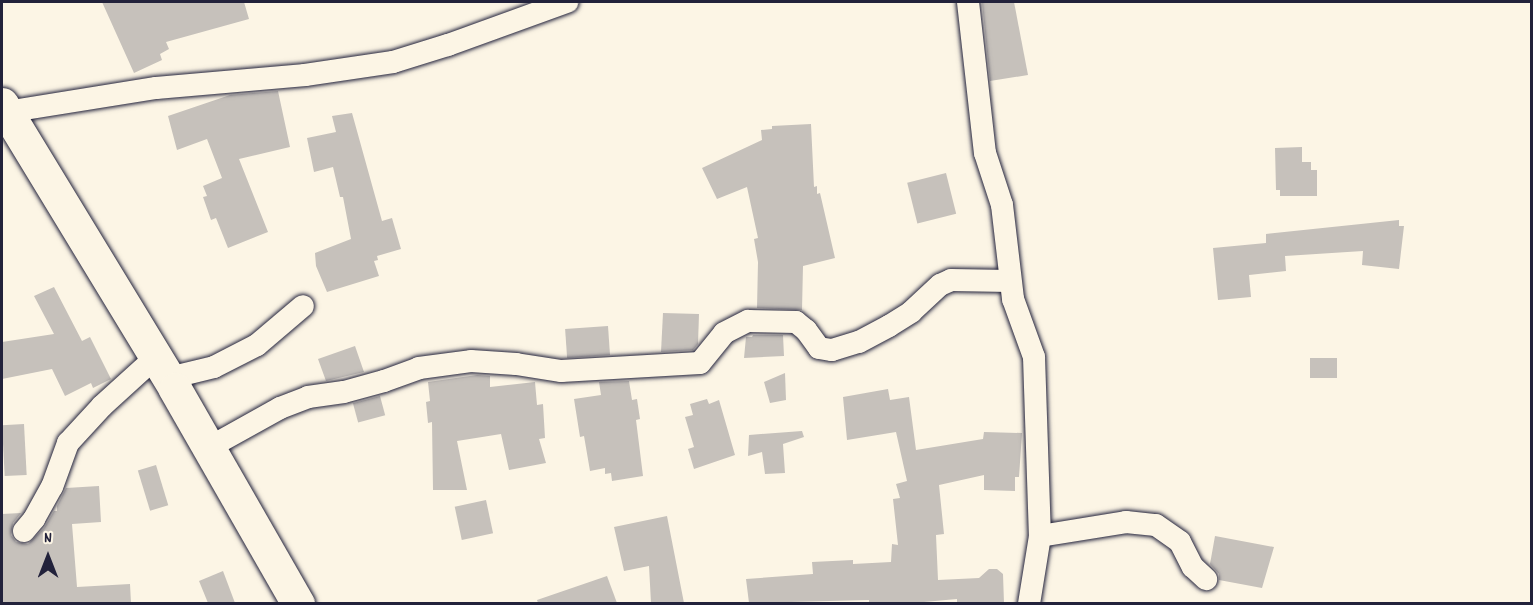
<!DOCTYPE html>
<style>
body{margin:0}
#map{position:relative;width:1533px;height:605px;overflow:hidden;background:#fcf5e5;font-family:Dekko,sans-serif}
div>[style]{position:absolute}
.building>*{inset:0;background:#c6c1bb;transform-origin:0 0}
.roads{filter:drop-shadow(0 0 2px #22223b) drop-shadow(0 0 2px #22223b)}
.minor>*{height:22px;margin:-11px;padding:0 11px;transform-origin:11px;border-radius:11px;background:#fcf5e5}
.secondary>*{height:33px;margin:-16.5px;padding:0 16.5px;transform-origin:16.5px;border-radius:16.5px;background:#fcf5e5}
span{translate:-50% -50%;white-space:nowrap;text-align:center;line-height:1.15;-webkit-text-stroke:5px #fcf5e5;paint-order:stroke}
.frame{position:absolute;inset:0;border:3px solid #22223b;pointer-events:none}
.north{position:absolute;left:18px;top:527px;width:60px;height:60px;-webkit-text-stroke:4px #fcf5e5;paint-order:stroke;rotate:0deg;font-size:16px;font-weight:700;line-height:24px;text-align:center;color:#22223b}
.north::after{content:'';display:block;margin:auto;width:21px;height:27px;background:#22223b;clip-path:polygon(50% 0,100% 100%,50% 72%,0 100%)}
</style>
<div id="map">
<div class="building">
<i style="clip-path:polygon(102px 2px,244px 2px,249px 19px,166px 42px,169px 49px,160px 54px,162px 60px,134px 73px)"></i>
<i style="clip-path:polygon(982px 2px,1014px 2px,1028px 75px,990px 81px)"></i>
<i style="clip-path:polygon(278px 91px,290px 147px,239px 159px,268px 232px,228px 248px,216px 218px,211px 220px,203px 197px,207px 196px,203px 186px,222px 178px,207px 139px,177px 150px,168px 116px,230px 95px)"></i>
<i style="clip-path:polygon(352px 113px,382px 221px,392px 218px,401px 249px,377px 256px,378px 260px,374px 261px,379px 276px,327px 292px,316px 266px,315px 253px,351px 239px,343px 197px,340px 197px,333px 167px,314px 172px,307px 138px,336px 132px,332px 116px)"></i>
<i style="clip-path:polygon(811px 124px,814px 187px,817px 186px,817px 194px,820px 193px,835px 258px,803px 266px,802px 310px,757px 308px,758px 262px,754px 239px,758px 238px,747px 187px,717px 199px,702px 168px,762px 140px,761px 130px,772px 129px,772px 126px)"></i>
<i style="clip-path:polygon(1302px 147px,1302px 162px,1311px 162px,1311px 170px,1317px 170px,1317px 196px,1280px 196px,1280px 190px,1276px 190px,1275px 148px)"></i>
<i style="left:946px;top:173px;width:42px;height:40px;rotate:76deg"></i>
<i style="clip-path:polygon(1399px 220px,1399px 226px,1404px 226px,1399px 269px,1362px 265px,1363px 251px,1285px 256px,1286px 271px,1249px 275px,1251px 297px,1218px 300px,1213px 248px,1266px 243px,1266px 234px)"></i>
<i style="clip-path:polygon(54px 287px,82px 341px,90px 337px,111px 379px,93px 388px,91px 383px,65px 396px,52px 369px,2px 379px,2px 342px,54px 334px,34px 296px)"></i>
<i style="clip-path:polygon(663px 313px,699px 314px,698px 344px,693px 350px,661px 352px)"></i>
<i style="left:608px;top:326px;width:29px;height:43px;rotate:86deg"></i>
<i style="clip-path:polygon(753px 335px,783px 335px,784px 356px,744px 358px,746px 337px,752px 337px)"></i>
<i style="clip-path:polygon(355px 346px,364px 372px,326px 381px,318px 359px)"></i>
<i style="left:1310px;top:358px;width:27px;height:20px"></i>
<i style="clip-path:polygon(785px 373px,786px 400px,770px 403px,764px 382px)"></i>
<i style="clip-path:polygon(477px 375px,490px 376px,490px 387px,535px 382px,537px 405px,543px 404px,545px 438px,539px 439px,546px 463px,509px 470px,501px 434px,457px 441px,467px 490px,433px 490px,432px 422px,428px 423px,426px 402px,430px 401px,428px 382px)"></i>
<i style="clip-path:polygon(629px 381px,632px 400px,637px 399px,640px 419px,636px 420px,643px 476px,612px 481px,611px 473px,605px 474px,605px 468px,590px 471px,584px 436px,580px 437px,574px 399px,601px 395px,599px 382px)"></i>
<i style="clip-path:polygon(888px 389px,890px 400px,909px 397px,916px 450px,983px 439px,984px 432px,1022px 433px,1019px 477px,1015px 477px,1015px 491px,984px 490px,984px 475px,939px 485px,944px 534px,936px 535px,938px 580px,979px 578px,989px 569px,997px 569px,1003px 574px,1004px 603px,957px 603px,957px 599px,913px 603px,869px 603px,869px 600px,749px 603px,746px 579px,813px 574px,812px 562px,853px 560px,853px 564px,891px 562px,892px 544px,898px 545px,893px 499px,900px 498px,896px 484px,907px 481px,896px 432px,847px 440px,843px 397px)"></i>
<i style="left:380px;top:396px;width:20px;height:28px;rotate:75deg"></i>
<i style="clip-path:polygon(707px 399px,709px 404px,719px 400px,735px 455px,694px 469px,688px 449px,694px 447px,685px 417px,693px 415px,690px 404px)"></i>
<i style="left:24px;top:424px;width:51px;height:22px;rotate:87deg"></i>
<i style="clip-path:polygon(802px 431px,804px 437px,783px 444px,785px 473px,765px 474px,762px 452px,748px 456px,749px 435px)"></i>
<i style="left:156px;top:465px;width:42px;height:19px;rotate:73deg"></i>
<i style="clip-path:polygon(99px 486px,101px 522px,72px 524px,77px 587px,130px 584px,131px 603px,2px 603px,2px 514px,21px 513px,13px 523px,11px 535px,16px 542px,28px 544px,44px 528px,54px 511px,57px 511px,57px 506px,66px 488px)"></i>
<i style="left:486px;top:500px;width:34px;height:32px;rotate:78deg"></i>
<i style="clip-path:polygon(667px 516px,684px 603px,651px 603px,649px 566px,624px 571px,614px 527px)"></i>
<i style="clip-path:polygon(1215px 536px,1274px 547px,1262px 588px,1219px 580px,1219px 574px,1210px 564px)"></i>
<i style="clip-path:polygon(223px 571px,235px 603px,208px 603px,199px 581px)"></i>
<i style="clip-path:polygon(607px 576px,617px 603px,538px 603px,537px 600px)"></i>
</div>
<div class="roads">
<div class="minor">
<i style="left:968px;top:2px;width:152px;rotate:83.6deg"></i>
<i style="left:985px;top:153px;width:55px;rotate:71.9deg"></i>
<i style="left:1002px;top:205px;width:95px;rotate:83.3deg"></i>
<i style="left:1013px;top:299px;width:62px;rotate:70.1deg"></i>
<i style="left:1034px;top:357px;width:179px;rotate:88.1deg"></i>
<i style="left:1040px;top:536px;width:69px;rotate:99.2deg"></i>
<i style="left:6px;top:112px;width:152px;rotate:-9.1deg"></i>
<i style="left:156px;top:88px;width:150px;rotate:-5deg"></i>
<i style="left:305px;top:75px;width:89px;rotate:-8.4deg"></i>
<i style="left:393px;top:62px;width:58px;rotate:-17.2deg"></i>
<i style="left:448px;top:45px;width:127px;rotate:-19.9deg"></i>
<i style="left:169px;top:378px;width:46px;rotate:-13.7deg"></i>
<i style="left:214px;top:367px;width:48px;rotate:-27.1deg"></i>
<i style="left:257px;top:345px;width:60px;rotate:-40.3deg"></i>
<i style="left:210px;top:447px;width:80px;rotate:-29.1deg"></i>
<i style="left:280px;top:408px;width:30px;rotate:-21deg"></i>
<i style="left:308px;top:397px;width:36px;rotate:-8deg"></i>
<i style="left:344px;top:392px;width:41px;rotate:-15.4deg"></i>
<i style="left:384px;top:381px;width:37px;rotate:-20deg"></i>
<i style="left:419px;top:368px;width:52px;rotate:-7.7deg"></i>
<i style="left:471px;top:361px;width:45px;rotate:3.8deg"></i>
<i style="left:516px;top:364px;width:46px;rotate:8.8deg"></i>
<i style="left:561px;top:371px;width:139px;rotate:-3.3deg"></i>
<i style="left:700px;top:363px;width:38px;rotate:-51deg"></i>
<i style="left:724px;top:333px;width:27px;rotate:-27deg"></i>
<i style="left:748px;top:321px;width:48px;rotate:1.2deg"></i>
<i style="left:796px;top:322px;width:13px;rotate:39deg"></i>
<i style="left:806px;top:330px;width:22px;rotate:54deg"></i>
<i style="left:819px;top:348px;width:13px;rotate:9deg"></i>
<i style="left:832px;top:350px;width:28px;rotate:-17deg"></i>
<i style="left:859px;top:342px;width:34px;rotate:-28deg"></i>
<i style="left:889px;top:326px;width:26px;rotate:-32deg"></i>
<i style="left:911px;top:312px;width:40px;rotate:-43deg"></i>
<i style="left:940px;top:285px;width:12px;rotate:-24deg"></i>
<i style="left:951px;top:280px;width:59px;rotate:1deg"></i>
<i style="left:24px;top:531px;width:16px;rotate:-50deg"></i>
<i style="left:34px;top:519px;width:37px;rotate:-61deg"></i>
<i style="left:52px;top:487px;width:47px;rotate:-70deg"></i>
<i style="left:68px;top:443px;width:50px;rotate:-47.4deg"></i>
<i style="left:102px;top:406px;width:73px;rotate:-42.2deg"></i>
<i style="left:1040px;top:536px;width:87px;rotate:-9.2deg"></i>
<i style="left:1126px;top:522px;width:30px;rotate:6deg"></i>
<i style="left:1156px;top:525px;width:29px;rotate:35deg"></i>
<i style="left:1180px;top:542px;width:28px;rotate:63deg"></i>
<i style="left:1193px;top:567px;width:18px;rotate:43deg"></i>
</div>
<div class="secondary">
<i style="left:2px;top:104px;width:333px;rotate:58.7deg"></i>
<i style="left:175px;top:389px;width:248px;rotate:60.2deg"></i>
</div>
</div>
<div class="frame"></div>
<div class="north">N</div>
</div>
